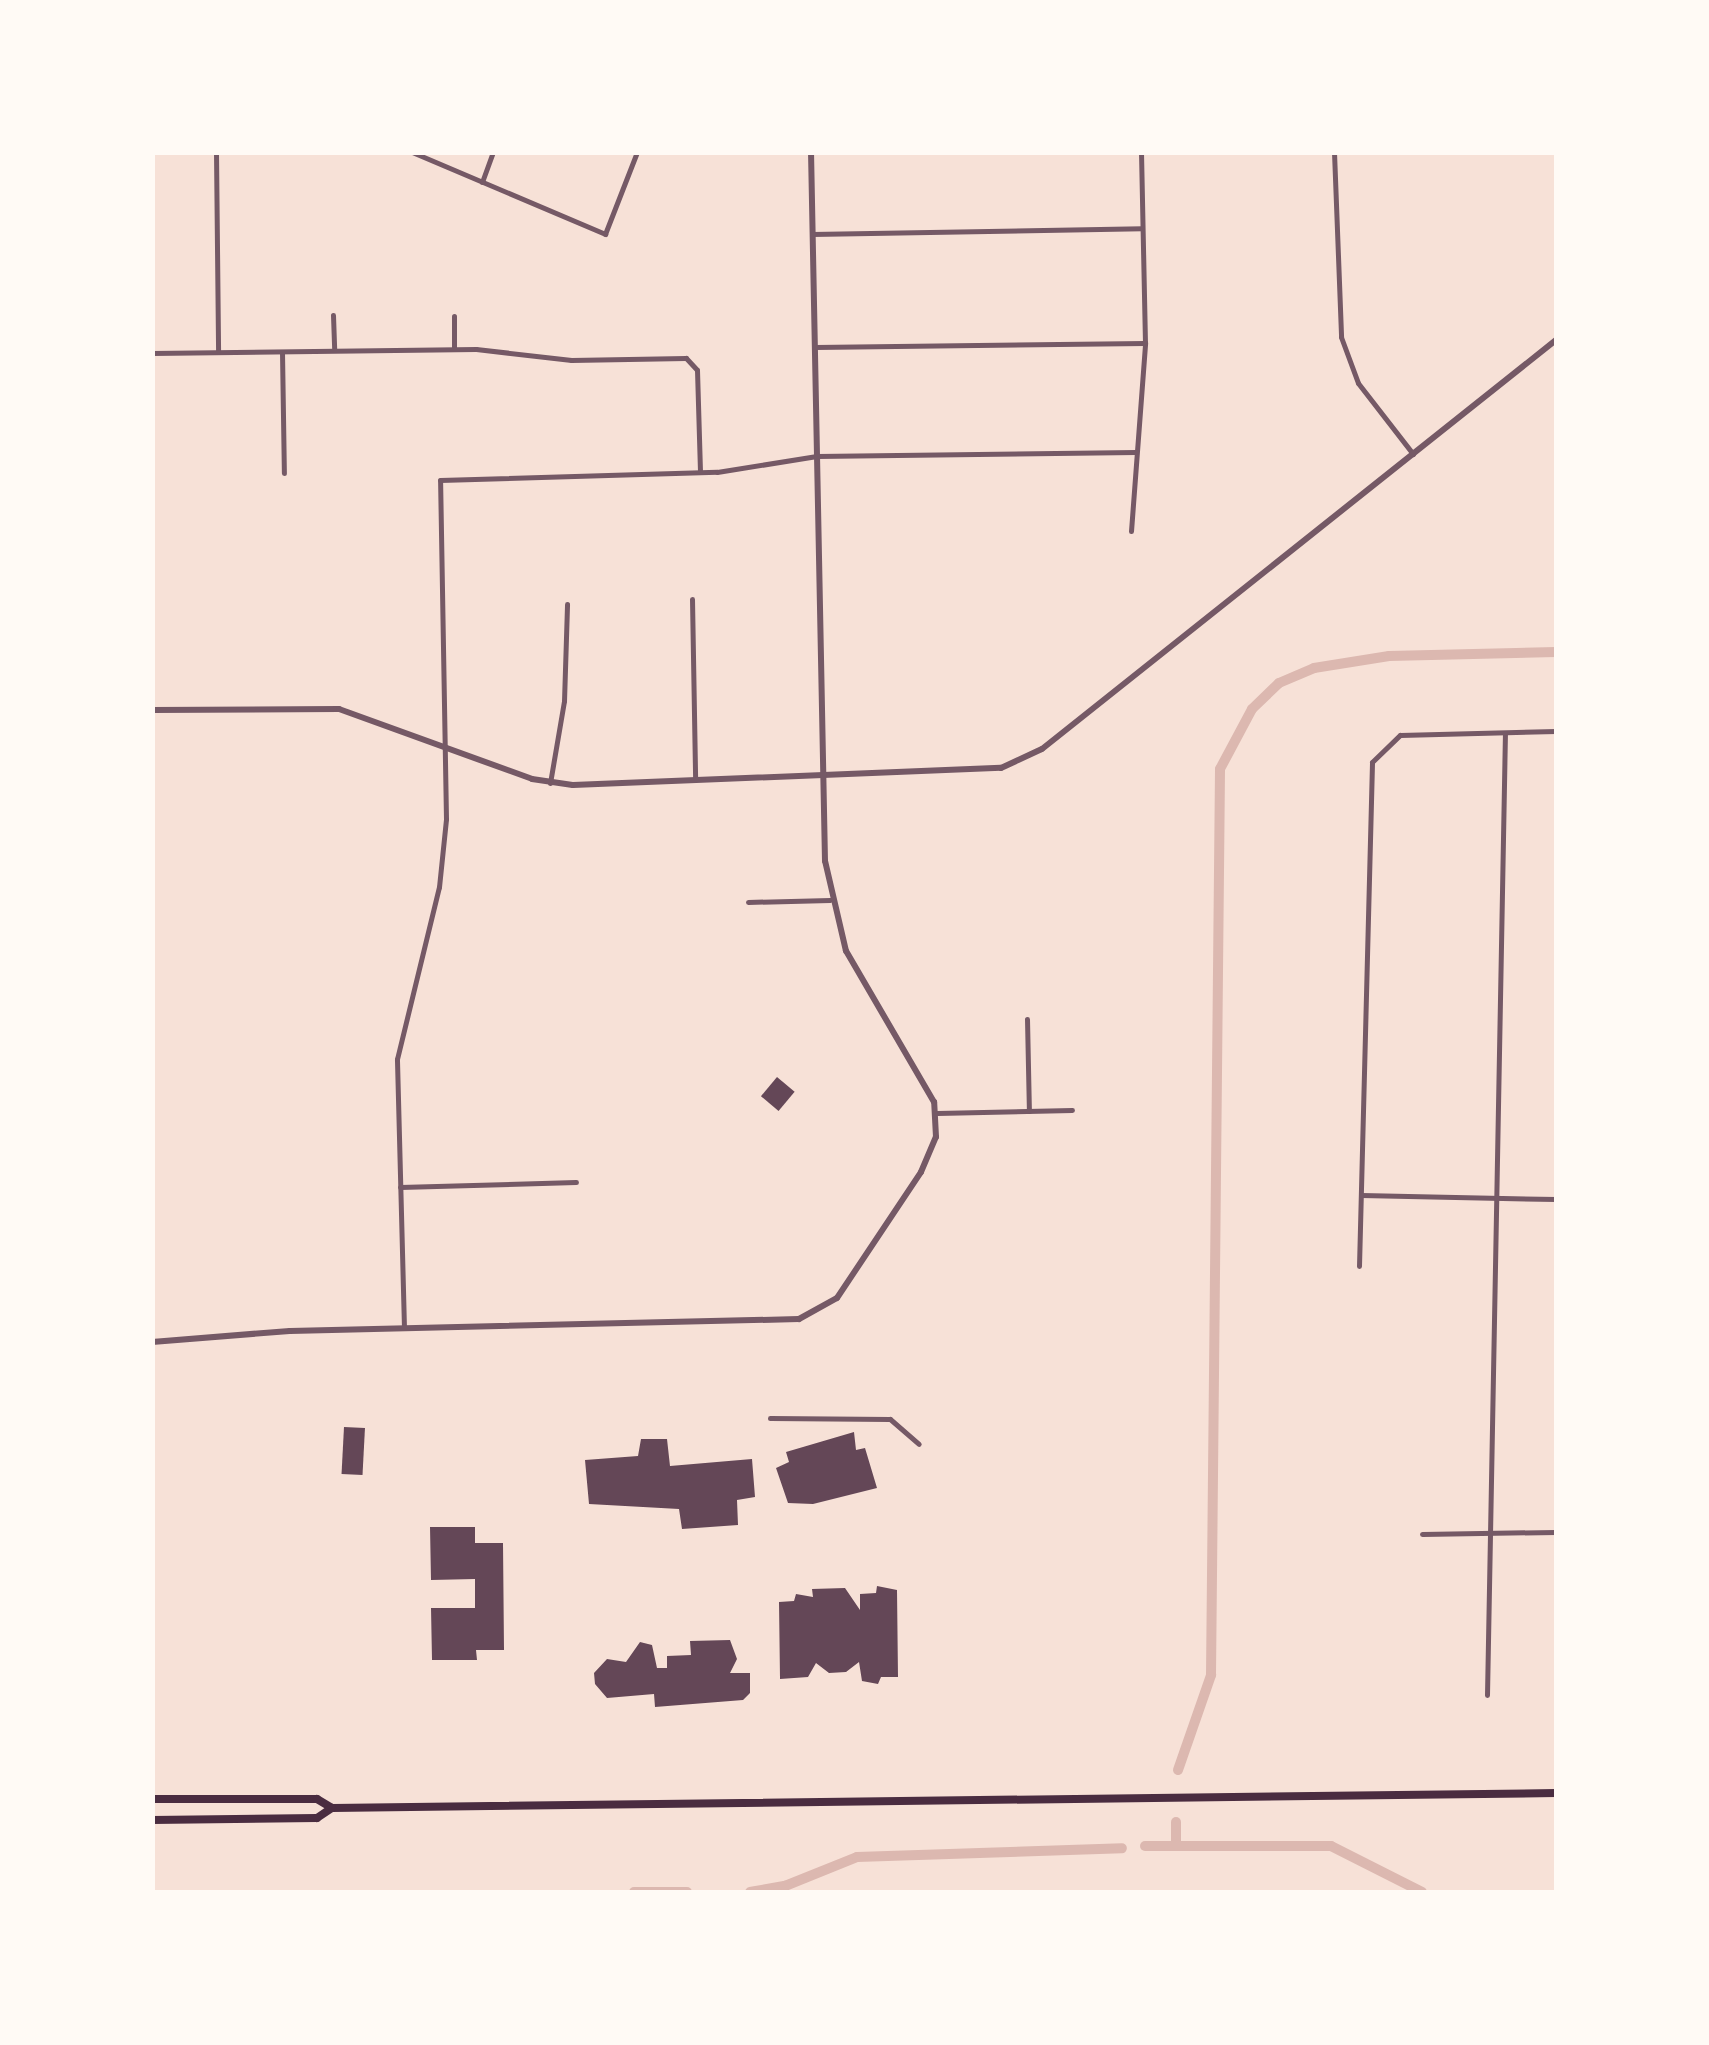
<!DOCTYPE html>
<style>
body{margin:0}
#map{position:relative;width:1709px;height:2045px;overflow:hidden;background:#f7e1d7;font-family:"Alegreya Sans",sans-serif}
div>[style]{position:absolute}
.canal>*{height:10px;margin:-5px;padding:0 5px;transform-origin:5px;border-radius:5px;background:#dcb8b0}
.building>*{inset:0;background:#644757;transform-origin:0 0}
.minor>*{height:5px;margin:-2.5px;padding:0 2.5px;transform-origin:2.5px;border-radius:2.5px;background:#755966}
.tertiary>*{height:6px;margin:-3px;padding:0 3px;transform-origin:3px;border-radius:3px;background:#755966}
.primary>*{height:8px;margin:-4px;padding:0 4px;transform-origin:4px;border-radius:4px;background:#4a2c40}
span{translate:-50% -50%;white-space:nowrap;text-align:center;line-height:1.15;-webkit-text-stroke:8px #fffaf5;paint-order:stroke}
.frame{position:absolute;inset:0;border:155px solid #fffaf5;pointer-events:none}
</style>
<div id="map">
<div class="canal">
<i style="left:1178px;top:1770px;width:101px;rotate:-70.8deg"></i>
<i style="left:1211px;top:1675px;width:906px;rotate:-89.43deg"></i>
<i style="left:1220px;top:769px;width:68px;rotate:-61.9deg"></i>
<i style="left:1252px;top:709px;width:37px;rotate:-44deg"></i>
<i style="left:1279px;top:683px;width:38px;rotate:-23deg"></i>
<i style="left:1314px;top:668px;width:76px;rotate:-9.1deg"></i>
<i style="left:1389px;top:656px;width:167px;rotate:-1.4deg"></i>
<i style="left:1176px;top:1822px;width:23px;rotate:90deg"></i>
<i style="left:1145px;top:1846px;width:186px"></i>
<i style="left:1331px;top:1846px;width:102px;rotate:26.8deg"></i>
<i style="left:634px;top:1892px;width:53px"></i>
<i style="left:750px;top:1892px;width:36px;rotate:-10deg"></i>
<i style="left:785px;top:1886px;width:78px;rotate:-21.9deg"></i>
<i style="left:857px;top:1857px;width:265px;rotate:-1.9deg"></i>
</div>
<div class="building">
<i style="left:777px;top:1077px;width:23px;height:25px;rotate:40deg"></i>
<i style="left:344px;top:1427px;width:21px;height:47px;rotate:3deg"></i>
<i style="clip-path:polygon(854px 1432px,856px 1450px,865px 1448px,877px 1488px,813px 1504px,788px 1503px,776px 1468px,789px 1462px,786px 1452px)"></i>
<i style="clip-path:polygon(641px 1439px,667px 1439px,670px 1466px,752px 1459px,755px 1497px,737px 1500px,738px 1525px,682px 1529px,679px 1509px,589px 1504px,585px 1460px,638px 1456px)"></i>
<i style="clip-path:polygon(430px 1527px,475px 1527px,475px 1543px,503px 1543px,504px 1650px,476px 1650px,477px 1660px,432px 1660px,431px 1608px,475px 1608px,475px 1579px,431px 1580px)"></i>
<i style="clip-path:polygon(877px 1586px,897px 1590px,898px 1677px,881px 1677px,878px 1684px,862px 1681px,859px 1662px,846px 1672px,829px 1673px,816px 1663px,808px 1677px,780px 1679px,779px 1602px,794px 1601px,796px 1594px,813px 1597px,812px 1589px,845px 1588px,860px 1610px,860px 1594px,876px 1593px)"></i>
<i style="clip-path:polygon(730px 1640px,737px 1659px,730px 1673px,750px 1673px,750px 1693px,743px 1700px,655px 1707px,654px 1694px,607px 1698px,595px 1684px,594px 1673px,607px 1659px,626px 1662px,640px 1642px,652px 1645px,657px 1668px,667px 1668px,667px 1656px,691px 1655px,690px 1641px)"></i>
</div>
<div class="minor">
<i style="left:216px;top:152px;width:200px;rotate:89.4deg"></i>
<i style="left:412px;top:152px;width:210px;rotate:23deg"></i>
<i style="left:605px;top:234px;width:88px;rotate:-68.7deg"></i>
<i style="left:1334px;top:152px;width:185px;rotate:87.8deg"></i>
<i style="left:1341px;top:337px;width:49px;rotate:69.7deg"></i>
<i style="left:1358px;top:383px;width:90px;rotate:52.2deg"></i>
<i style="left:482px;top:182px;width:32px;rotate:-70deg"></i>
<i style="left:812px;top:234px;width:330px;rotate:-1deg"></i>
<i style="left:333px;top:315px;width:35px;rotate:88deg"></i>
<i style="left:454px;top:316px;width:33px;rotate:90deg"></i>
<i style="left:815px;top:347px;width:330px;rotate:-0.7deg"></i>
<i style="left:282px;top:352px;width:121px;rotate:89.1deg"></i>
<i style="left:152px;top:353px;width:324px;rotate:-0.7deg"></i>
<i style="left:476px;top:349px;width:96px;rotate:6.6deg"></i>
<i style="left:571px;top:360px;width:115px;rotate:-1deg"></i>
<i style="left:686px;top:358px;width:16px;rotate:47deg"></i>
<i style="left:697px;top:370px;width:102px;rotate:88.3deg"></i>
<i style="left:1131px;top:531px;width:189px;rotate:-85.7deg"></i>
<i style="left:1145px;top:343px;width:191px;rotate:-91.2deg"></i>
<i style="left:692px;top:599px;width:180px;rotate:89deg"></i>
<i style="left:550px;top:783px;width:83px;rotate:-80.3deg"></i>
<i style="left:564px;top:701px;width:97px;rotate:-88.2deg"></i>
<i style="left:748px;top:902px;width:82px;rotate:-1.4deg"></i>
<i style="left:1027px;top:1019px;width:92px;rotate:88.8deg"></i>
<i style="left:937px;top:1113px;width:135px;rotate:-1.3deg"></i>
<i style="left:400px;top:1187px;width:176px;rotate:-1.6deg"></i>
<i style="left:1361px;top:1195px;width:195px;rotate:1.2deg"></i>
<i style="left:1359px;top:1266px;width:504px;rotate:-88.52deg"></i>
<i style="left:1372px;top:762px;width:39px;rotate:-44deg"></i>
<i style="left:1400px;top:735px;width:156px;rotate:-1.5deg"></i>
<i style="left:404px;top:1328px;width:269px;rotate:-91.5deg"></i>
<i style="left:397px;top:1059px;width:177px;rotate:-76.3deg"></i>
<i style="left:439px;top:887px;width:68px;rotate:-84.1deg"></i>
<i style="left:446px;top:819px;width:339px;rotate:-91deg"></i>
<i style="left:440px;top:480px;width:277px;rotate:-1.7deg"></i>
<i style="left:717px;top:472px;width:101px;rotate:-9.1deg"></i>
<i style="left:817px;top:456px;width:319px;rotate:-0.7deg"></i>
<i style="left:770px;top:1418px;width:120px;rotate:0.5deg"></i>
<i style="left:890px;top:1419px;width:38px;rotate:41deg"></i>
<i style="left:1422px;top:1534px;width:134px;rotate:-0.9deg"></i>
<i style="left:1487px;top:1695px;width:962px;rotate:-88.93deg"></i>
</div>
<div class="tertiary">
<i style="left:152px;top:710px;width:187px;rotate:-0.3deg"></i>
<i style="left:339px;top:709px;width:205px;rotate:19.9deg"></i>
<i style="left:532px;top:779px;width:41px;rotate:8.3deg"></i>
<i style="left:573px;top:785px;width:428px;rotate:-2.3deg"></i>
<i style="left:1001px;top:768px;width:45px;rotate:-24.9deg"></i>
<i style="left:1042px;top:749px;width:657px;rotate:-38.51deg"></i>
<i style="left:152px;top:1342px;width:138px;rotate:-4.6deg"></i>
<i style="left:290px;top:1331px;width:509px;rotate:-1.35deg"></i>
<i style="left:799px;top:1319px;width:43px;rotate:-28.9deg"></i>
<i style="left:837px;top:1298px;width:151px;rotate:-56.3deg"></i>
<i style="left:921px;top:1172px;width:38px;rotate:-67deg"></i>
<i style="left:936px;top:1137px;width:35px;rotate:-93deg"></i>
<i style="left:934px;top:1102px;width:175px;rotate:-120.2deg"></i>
<i style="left:846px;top:951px;width:92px;rotate:-103.1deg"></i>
<i style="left:825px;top:861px;width:709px;rotate:-91.13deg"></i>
</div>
<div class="primary">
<i style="left:152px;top:1799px;width:165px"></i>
<i style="left:317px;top:1799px;width:17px;rotate:31deg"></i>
<i style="left:332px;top:1808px;width:1224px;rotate:-0.7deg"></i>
<i style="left:152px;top:1820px;width:165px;rotate:-0.7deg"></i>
<i style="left:317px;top:1818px;width:18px;rotate:-34deg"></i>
</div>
<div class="frame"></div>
</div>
